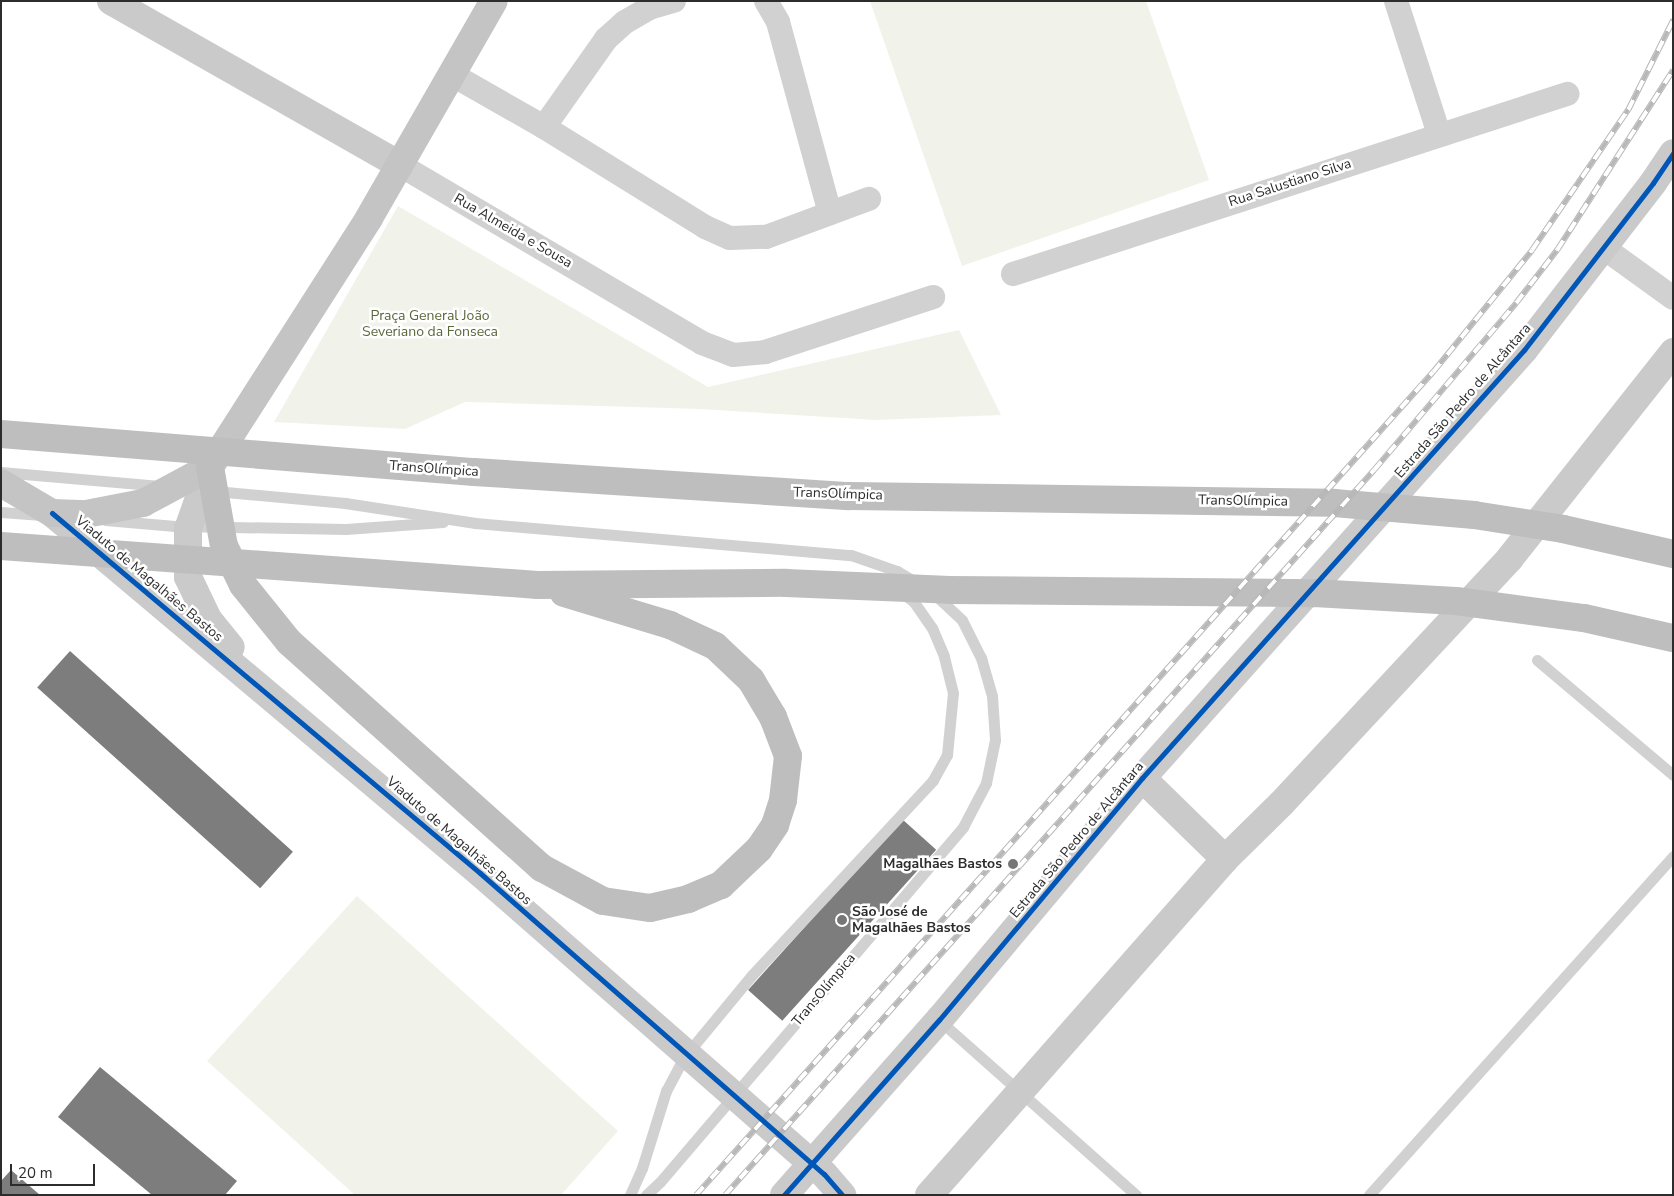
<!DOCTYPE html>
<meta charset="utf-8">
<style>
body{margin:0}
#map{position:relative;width:1674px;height:1196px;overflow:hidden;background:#fff;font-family:"Nunito Sans",sans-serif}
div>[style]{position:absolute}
.green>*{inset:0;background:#f1f3ea}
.building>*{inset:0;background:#7d7d7d;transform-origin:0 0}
.lane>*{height:11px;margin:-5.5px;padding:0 5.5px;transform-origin:5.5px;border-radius:5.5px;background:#d1d1d1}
.street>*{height:24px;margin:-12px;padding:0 12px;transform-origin:12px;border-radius:12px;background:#d1d1d1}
.secondary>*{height:28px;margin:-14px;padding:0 14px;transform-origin:14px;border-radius:14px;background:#cacaca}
.primary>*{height:28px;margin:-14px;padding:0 14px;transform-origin:14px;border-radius:14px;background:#c4c4c4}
.highway>*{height:28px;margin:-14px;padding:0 14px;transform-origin:14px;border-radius:14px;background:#bebebe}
.rail>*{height:5.5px;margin-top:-2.75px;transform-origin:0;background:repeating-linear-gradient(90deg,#fff 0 11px,#b8b8b8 0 22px);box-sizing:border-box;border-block:1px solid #b8b8b8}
.cycleway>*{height:5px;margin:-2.5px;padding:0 2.5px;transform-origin:2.5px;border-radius:2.5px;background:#0057b8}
.dots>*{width:14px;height:14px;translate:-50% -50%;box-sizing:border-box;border:2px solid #fff;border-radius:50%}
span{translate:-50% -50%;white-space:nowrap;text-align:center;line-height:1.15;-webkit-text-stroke:5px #fff;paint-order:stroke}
.street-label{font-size:14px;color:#2c2c2c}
.park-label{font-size:14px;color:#59673a}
.poi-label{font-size:14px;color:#2c2c2c;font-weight:700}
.right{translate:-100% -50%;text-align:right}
.left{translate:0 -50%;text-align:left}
.frame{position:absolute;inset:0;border:2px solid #2c2c2c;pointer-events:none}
.scale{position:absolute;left:10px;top:1164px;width:85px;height:22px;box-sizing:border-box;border:2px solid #2c2c2c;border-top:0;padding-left:6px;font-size:15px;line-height:18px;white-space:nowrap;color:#2c2c2c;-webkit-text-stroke:4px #fff;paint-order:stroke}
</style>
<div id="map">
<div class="green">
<i style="clip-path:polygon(870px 1px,1146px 1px,1209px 180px,962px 266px)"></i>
<i style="clip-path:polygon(398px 206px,708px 387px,959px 330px,1001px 415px,876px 420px,700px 409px,465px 402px,405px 429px,274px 422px)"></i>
<i style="clip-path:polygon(357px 896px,618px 1131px,561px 1195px,355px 1195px,207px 1061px)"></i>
</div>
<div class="building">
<i style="left:70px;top:651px;width:300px;height:49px;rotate:42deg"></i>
<i style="left:902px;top:819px;width:46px;height:230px;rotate:42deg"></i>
<i style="clip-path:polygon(100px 1067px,237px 1181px,225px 1195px,152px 1195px,58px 1117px)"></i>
<i style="clip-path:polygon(11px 1170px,40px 1195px,1px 1195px,1px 1181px)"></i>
</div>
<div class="lane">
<i style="left:1px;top:472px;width:162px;rotate:5deg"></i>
<i style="left:215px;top:491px;width:131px;rotate:5.3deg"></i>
<i style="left:345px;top:503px;width:132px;rotate:8.7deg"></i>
<i style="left:475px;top:523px;width:377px;rotate:4.9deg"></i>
<i style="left:851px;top:555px;width:49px;rotate:19.2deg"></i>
<i style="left:897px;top:571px;width:21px;rotate:31deg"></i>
<i style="left:1px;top:512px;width:41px;rotate:4.2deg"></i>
<i style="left:105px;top:520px;width:70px;rotate:4.9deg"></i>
<i style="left:175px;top:526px;width:171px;rotate:1deg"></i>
<i style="left:346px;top:529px;width:97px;rotate:-4.1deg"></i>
<i style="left:1537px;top:660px;width:178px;rotate:40.2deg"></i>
<i style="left:939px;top:1020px;width:264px;rotate:41.6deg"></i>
<i style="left:630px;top:1195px;width:30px;rotate:-66deg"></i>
<i style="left:642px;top:1168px;width:81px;rotate:-72.7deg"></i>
<i style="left:666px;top:1091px;width:40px;rotate:-62deg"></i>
<i style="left:685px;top:1056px;width:105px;rotate:-50.4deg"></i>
<i style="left:752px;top:975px;width:266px;rotate:-47.1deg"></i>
<i style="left:933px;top:780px;width:29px;rotate:-61deg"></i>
<i style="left:947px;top:755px;width:62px;rotate:-84.5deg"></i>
<i style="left:953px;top:693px;width:38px;rotate:-104deg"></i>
<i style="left:944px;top:656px;width:30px;rotate:-113deg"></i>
<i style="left:932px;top:628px;width:33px;rotate:-125deg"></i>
<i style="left:913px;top:601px;width:14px;rotate:-144deg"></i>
<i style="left:646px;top:1195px;width:19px;rotate:-43deg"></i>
<i style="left:660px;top:1182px;width:467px;rotate:-49.5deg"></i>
<i style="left:963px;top:827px;width:50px;rotate:-62.4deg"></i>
<i style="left:986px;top:783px;width:44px;rotate:-78.2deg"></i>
<i style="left:995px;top:740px;width:44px;rotate:-93.9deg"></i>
<i style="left:992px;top:696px;width:40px;rotate:-106deg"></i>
<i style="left:981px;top:658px;width:42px;rotate:-116.6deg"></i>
<i style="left:962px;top:620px;width:37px;rotate:-137deg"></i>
<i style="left:1369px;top:1195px;width:455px;rotate:-48.1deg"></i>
</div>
<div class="street">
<i style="left:766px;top:1px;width:24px;rotate:60deg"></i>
<i style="left:778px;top:22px;width:198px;rotate:74.8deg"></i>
<i style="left:1396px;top:1px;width:140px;rotate:72.1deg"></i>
<i style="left:451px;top:74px;width:107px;rotate:29.7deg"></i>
<i style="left:544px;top:127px;width:190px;rotate:31.8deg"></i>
<i style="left:705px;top:227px;width:27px;rotate:24deg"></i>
<i style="left:730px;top:238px;width:36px;rotate:-2deg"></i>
<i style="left:766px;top:237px;width:110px;rotate:-20.3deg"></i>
<i style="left:544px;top:127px;width:108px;rotate:-54.8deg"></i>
<i style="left:606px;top:39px;width:25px;rotate:-42deg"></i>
<i style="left:625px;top:22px;width:28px;rotate:-30deg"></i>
<i style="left:649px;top:8px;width:26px;rotate:-16deg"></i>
<i style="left:400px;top:165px;width:351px;rotate:30.5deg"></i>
<i style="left:702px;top:343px;width:33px;rotate:21deg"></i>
<i style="left:733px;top:355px;width:32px;rotate:-5deg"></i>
<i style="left:765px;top:352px;width:177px;rotate:-18.1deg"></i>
<i style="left:1604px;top:248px;width:85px;rotate:35.9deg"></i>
<i style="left:1013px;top:274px;width:583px;rotate:-18deg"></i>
</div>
<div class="secondary">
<i style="left:111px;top:1px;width:332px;rotate:29.6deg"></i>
<i style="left:210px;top:467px;width:66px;rotate:109.5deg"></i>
<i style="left:188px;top:529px;width:48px;rotate:90deg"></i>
<i style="left:188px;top:577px;width:47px;rotate:64.5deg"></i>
<i style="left:208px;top:619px;width:36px;rotate:51deg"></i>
<i style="left:52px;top:513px;width:559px;rotate:40.07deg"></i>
<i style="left:480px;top:873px;width:457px;rotate:41.2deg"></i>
<i style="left:824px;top:1174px;width:28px;rotate:49deg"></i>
<i style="left:1142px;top:778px;width:116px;rotate:44.3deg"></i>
<i style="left:784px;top:1195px;width:234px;rotate:-48.5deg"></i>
<i style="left:939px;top:1020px;width:316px;rotate:-50deg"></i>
<i style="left:1142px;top:778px;width:574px;rotate:-48.25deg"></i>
<i style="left:1524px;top:350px;width:211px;rotate:-52.3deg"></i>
<i style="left:1653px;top:183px;width:36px;rotate:-56deg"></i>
<i style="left:929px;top:1195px;width:448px;rotate:-48.6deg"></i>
<i style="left:1225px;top:859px;width:78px;rotate:-44.5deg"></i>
<i style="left:1281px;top:804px;width:336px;rotate:-47deg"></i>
<i style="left:1510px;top:558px;width:263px;rotate:-51.6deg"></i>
</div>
<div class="primary">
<i style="left:1px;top:483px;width:59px;rotate:30.5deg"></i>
<i style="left:52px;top:513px;width:34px;rotate:2deg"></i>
<i style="left:86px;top:514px;width:58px;rotate:-10.9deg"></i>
<i style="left:143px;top:503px;width:76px;rotate:-28.2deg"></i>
<i style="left:210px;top:467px;width:295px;rotate:-57.4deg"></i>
<i style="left:369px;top:218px;width:250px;rotate:-60.1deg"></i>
</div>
<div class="highway">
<i style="left:1px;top:434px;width:475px;rotate:4.6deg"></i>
<i style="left:474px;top:472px;width:376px;rotate:3.7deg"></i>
<i style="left:849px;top:496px;width:485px;rotate:0.8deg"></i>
<i style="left:1334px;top:503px;width:141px;rotate:4.9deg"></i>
<i style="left:1474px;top:515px;width:90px;rotate:8.9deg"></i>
<i style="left:1563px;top:529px;width:113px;rotate:12.8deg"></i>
<i style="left:210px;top:467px;width:80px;rotate:80deg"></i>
<i style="left:224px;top:546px;width:43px;rotate:64deg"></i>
<i style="left:243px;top:585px;width:73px;rotate:51.1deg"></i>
<i style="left:289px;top:642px;width:339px;rotate:41.8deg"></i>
<i style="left:542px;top:868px;width:69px;rotate:28.4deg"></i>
<i style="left:603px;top:901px;width:48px;rotate:8.5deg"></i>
<i style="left:650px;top:908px;width:39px;rotate:-13deg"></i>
<i style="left:688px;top:899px;width:36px;rotate:-23deg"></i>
<i style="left:721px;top:885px;width:52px;rotate:-43.5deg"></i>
<i style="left:759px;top:849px;width:29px;rotate:-56deg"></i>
<i style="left:775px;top:825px;width:26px;rotate:-72deg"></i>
<i style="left:783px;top:800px;width:44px;rotate:-83.5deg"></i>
<i style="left:788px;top:756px;width:42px;rotate:-111deg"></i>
<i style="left:773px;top:717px;width:43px;rotate:-120.7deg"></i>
<i style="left:751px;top:680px;width:50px;rotate:-136.6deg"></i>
<i style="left:715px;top:646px;width:50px;rotate:-155deg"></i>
<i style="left:670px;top:625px;width:111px;rotate:-163.2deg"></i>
<i style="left:1px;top:546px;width:538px;rotate:4.15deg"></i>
<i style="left:538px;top:585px;width:248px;rotate:-0.5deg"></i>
<i style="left:786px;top:583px;width:164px;rotate:2.4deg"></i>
<i style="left:950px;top:590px;width:364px;rotate:0.5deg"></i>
<i style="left:1314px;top:593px;width:142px;rotate:3.2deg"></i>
<i style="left:1456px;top:601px;width:129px;rotate:7.6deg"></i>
<i style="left:1584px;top:618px;width:91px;rotate:12.7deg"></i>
</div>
<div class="rail">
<i style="left:696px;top:1195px;width:1105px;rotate:-48.16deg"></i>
<i style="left:1433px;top:372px;width:157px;rotate:-50.9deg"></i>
<i style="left:1532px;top:250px;width:170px;rotate:-55.6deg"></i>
<i style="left:1628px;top:110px;width:101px;rotate:-63.4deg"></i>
<i style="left:725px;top:1195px;width:973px;rotate:-48.17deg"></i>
<i style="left:1374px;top:470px;width:219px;rotate:-49.6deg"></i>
<i style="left:1516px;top:303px;width:67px;rotate:-52.3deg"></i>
<i style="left:1557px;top:250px;width:214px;rotate:-57.2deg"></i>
</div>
<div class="cycleway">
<i style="left:52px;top:513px;width:559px;rotate:40.07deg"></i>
<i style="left:480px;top:873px;width:457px;rotate:41.2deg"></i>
<i style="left:824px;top:1174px;width:28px;rotate:49deg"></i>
<i style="left:784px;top:1195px;width:234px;rotate:-48.5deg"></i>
<i style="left:939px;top:1020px;width:316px;rotate:-50deg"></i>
<i style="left:1142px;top:778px;width:574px;rotate:-48.25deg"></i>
<i style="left:1524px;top:350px;width:211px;rotate:-52.3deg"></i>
<i style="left:1653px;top:183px;width:36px;rotate:-56deg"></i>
</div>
<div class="dots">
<i style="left:1013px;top:864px;background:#767676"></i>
<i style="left:842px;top:920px;background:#767676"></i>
</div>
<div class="street-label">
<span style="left:1290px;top:183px;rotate:-18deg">Rua Salustiano Silva</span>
<span style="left:513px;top:231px;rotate:30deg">Rua Almeida e Sousa</span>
<span style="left:1463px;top:401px;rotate:-49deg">Estrada São Pedro de Alcântara</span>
<span style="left:434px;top:469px;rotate:4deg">TransOlímpica</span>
<span style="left:838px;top:494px;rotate:2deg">TransOlímpica</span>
<span style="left:1243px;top:501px;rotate:1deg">TransOlímpica</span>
<span style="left:149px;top:579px;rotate:40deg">Viaduto de Magalhães Bastos</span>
<span style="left:1077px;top:840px;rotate:-50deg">Estrada São Pedro de Alcântara</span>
<span style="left:459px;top:841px;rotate:41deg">Viaduto de Magalhães Bastos</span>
<span style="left:824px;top:990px;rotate:-50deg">TransOlímpica</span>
</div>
<div class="park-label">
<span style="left:430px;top:324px">Praça General João<br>Severiano da Fonseca</span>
</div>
<div class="poi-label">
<span class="right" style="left:1002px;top:864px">Magalhães Bastos</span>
<span class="left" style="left:852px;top:920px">São José de<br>Magalhães Bastos</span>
</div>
<div class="frame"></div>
<div class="scale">20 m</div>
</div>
